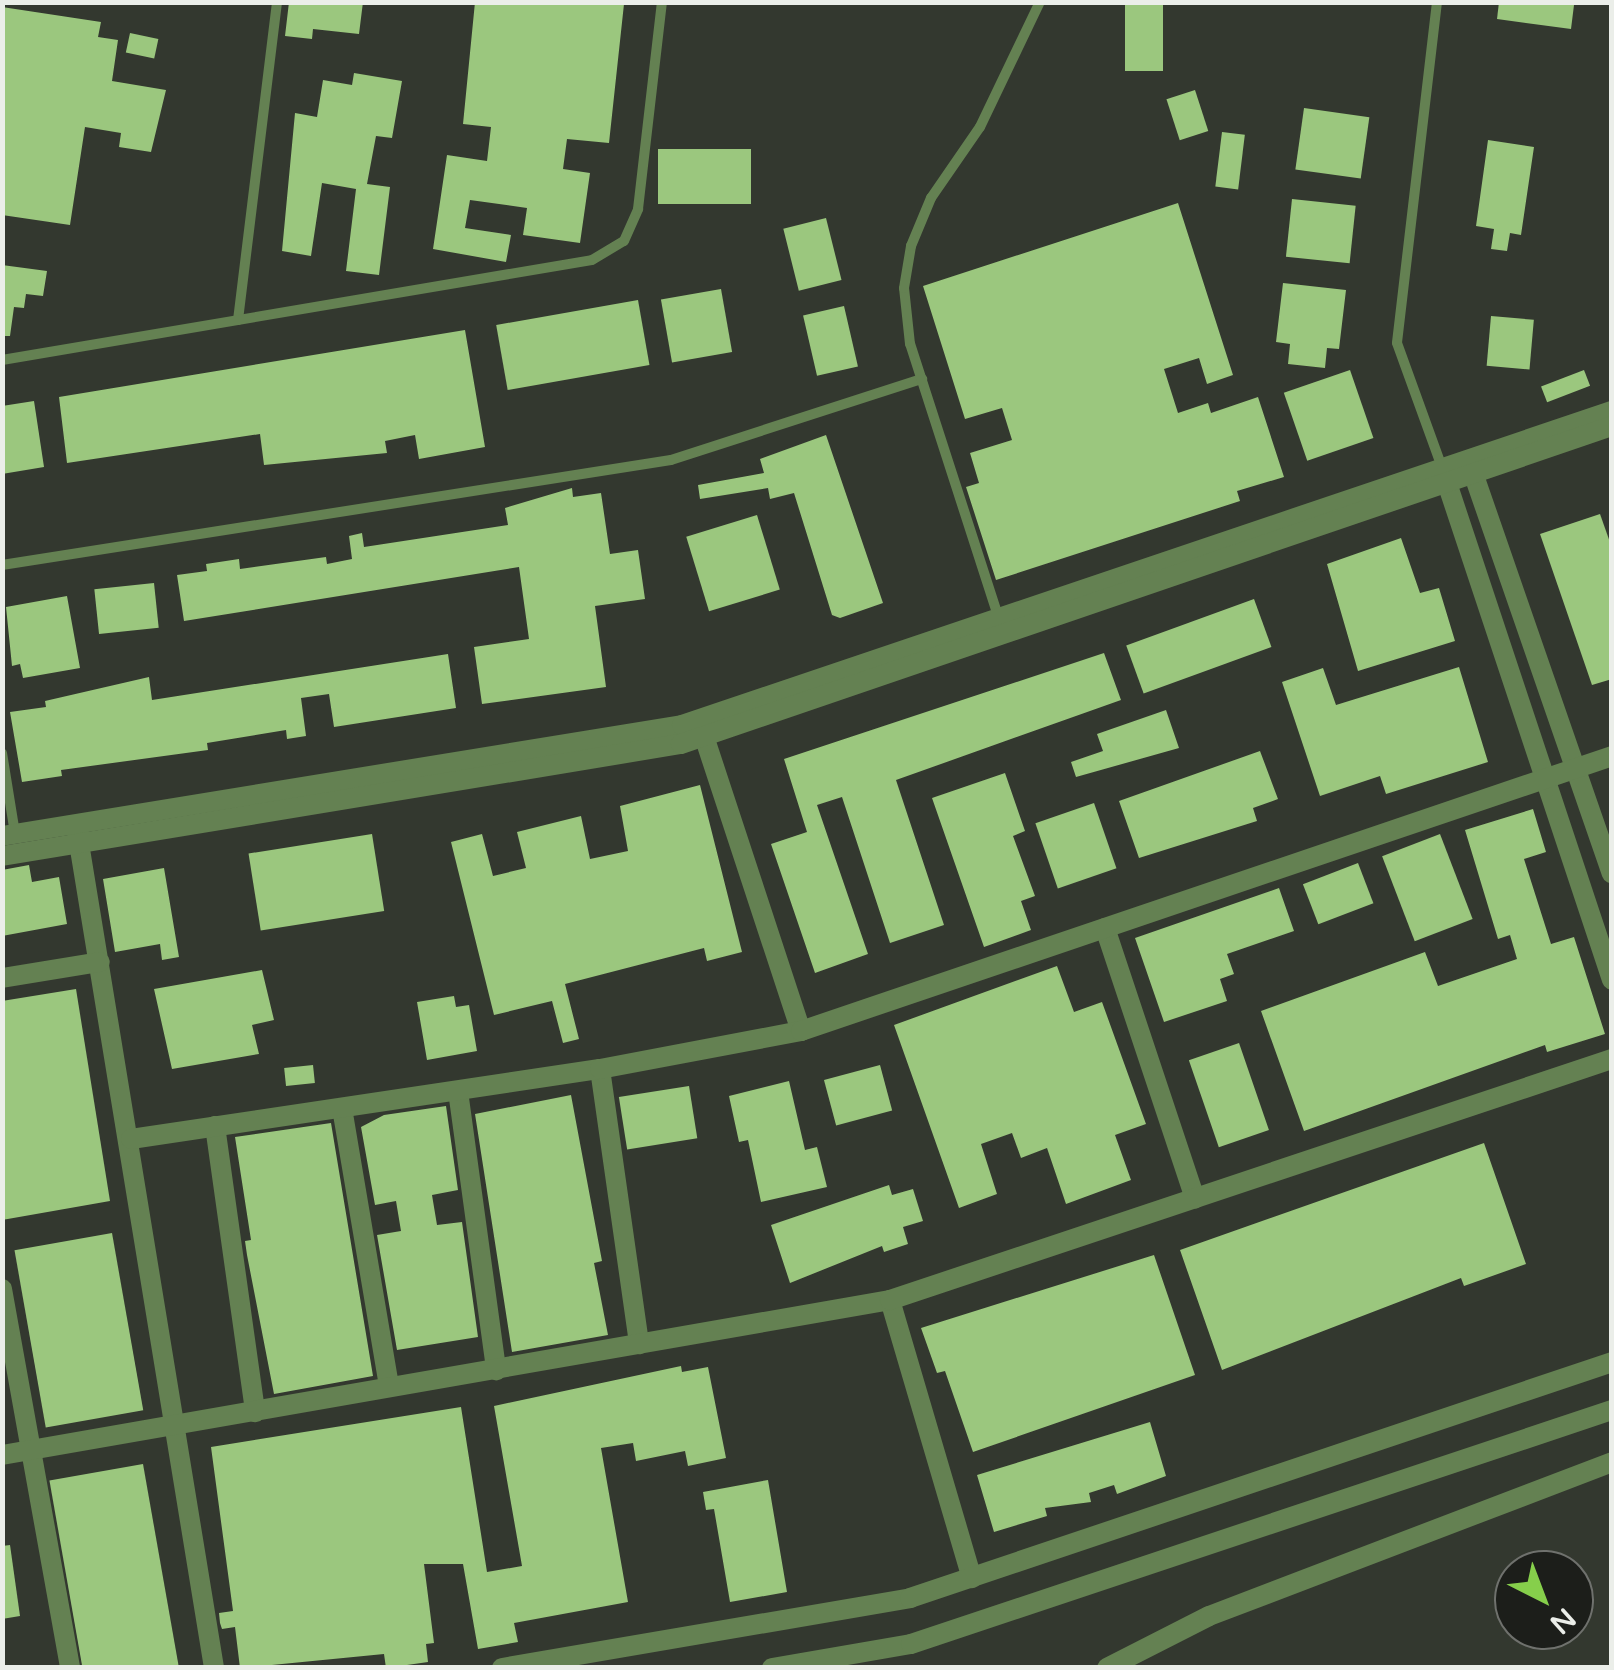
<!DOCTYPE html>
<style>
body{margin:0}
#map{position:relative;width:1614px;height:1670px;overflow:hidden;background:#33382f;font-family:"Varela Round",sans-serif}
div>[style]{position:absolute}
.building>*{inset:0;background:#9bc77e;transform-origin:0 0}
.lane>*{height:10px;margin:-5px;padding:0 5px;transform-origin:5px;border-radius:5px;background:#648152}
.street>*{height:20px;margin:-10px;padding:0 10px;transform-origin:10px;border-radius:10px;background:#648152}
span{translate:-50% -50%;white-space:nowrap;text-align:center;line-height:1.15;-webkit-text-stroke:10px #1c1e1a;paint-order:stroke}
.frame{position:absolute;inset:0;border:5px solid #ebeee9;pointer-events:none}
.north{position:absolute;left:1494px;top:1550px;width:100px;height:100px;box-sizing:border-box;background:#1c1e1a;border:2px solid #6f716d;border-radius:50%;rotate:138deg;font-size:28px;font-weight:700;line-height:40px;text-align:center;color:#ebeee9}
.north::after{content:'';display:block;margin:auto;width:35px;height:45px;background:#86cf4b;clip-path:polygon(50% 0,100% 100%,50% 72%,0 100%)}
</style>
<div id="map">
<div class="building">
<i style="clip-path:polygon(289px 2px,363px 2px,359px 34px,313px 29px,312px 39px,285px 36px)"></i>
<i style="clip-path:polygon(475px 2px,624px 4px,609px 143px,567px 139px,563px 169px,590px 173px,580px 243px,523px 235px,527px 208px,470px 200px,465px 228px,511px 235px,506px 262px,433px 249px,447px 155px,487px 161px,491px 127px,463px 124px)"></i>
<i style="left:1125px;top:2px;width:38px;height:69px"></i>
<i style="clip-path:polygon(1499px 2px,1574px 5px,1571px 29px,1497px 19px)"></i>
<i style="clip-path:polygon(2px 7px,101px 22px,98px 37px,118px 40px,112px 81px,166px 90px,151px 152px,119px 147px,121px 133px,85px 127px,70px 225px,2px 215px)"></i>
<i style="left:130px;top:33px;width:29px;height:20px;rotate:12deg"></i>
<i style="clip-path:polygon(354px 73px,402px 81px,392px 138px,376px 136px,367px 184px,390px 187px,379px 275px,346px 271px,356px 189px,322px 183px,311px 256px,282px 251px,295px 113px,317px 117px,323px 80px,352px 85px)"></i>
<i style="left:1195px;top:90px;width:43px;height:30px;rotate:72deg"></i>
<i style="left:1304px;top:108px;width:66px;height:62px;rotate:8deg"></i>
<i style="left:1222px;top:132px;width:23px;height:55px;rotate:7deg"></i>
<i style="clip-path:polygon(1488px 140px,1534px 147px,1521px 235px,1510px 233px,1507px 251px,1491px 249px,1494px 229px,1476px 226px)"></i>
<i style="left:658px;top:149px;width:93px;height:55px"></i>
<i style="left:1292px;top:199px;width:64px;height:58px;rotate:6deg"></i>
<i style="clip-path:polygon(1178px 203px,1233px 375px,1207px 384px,1199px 358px,1164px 369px,1178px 413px,1208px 403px,1211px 413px,1258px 397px,1284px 477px,1237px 491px,1240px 501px,996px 580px,966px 487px,979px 483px,970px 453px,1012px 440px,1002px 408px,965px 419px,923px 286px)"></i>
<i style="left:826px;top:218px;width:64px;height:44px;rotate:76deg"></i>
<i style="clip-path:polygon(2px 265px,47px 271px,43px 296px,26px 294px,24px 308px,14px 307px,10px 336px,2px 336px)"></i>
<i style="clip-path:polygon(1283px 283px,1346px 290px,1339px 349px,1327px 348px,1325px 368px,1288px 364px,1290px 344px,1276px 342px)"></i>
<i style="left:721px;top:289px;width:64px;height:61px;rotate:80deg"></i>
<i style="left:638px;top:300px;width:66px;height:144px;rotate:80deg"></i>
<i style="left:844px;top:306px;width:62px;height:42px;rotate:77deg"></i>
<i style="left:1491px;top:316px;width:43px;height:50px;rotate:5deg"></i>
<i style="clip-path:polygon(465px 330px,485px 447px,419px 459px,415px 435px,385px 441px,387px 453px,264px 465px,260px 434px,67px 463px,59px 397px)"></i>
<i style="left:1350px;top:370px;width:72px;height:70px;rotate:71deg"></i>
<i style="left:1584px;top:370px;width:17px;height:46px;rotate:69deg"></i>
<i style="clip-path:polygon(34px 401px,44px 467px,2px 474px,2px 406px)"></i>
<i style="clip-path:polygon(826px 435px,883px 603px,840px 618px,832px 615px,794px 493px,770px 499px,768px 488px,700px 499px,698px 485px,764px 473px,760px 459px)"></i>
<i style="clip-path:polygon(572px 488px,573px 497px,601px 493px,610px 554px,638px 550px,645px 599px,595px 606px,606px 687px,482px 704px,474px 647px,529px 639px,519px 567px,184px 621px,177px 575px,207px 571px,206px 564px,239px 559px,240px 569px,326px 557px,327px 564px,352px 559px,349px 536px,362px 533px,364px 547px,508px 525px,505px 508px)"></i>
<i style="clip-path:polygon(1600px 514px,1612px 548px,1612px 679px,1592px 685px,1540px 534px)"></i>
<i style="left:757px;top:515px;width:78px;height:74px;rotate:73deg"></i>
<i style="clip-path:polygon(1401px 538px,1420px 593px,1439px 588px,1455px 641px,1358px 671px,1327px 564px)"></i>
<i style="left:154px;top:583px;width:45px;height:60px;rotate:84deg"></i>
<i style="clip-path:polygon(67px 596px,80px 668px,23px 678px,20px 664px,12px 666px,6px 607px)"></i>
<i style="left:1254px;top:599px;width:51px;height:136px;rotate:70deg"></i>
<i style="clip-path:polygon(1104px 653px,1121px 700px,896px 780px,944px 925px,890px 943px,842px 797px,817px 805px,868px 954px,815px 973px,771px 844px,807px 832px,784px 759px)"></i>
<i style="clip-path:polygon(448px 654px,456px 708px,334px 727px,329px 694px,301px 698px,306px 736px,287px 739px,286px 730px,207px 743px,208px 750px,61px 770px,62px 776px,22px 782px,10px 712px,46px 707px,45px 701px,149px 677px,152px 700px)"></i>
<i style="clip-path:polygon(1459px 667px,1488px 762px,1386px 794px,1380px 776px,1320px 796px,1282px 682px,1323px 668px,1336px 705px)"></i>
<i style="clip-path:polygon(1166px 710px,1179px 748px,1076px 777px,1071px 762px,1103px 751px,1097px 734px)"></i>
<i style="clip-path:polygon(1260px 751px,1278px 799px,1253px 808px,1257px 821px,1139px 858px,1119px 801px)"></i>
<i style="clip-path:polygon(1005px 773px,1025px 831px,1013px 836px,1035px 896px,1021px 901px,1031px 930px,984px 947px,932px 798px)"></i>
<i style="clip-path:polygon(700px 785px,742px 952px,707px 961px,704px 948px,565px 984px,579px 1039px,563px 1043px,552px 1001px,494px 1015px,451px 842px,482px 834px,493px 876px,526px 868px,517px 832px,581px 816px,590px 859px,628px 851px,620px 806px)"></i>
<i style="left:1094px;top:803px;width:69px;height:62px;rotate:71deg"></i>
<i style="clip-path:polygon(1533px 809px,1546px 852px,1524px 859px,1551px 944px,1574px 937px,1605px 1034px,1547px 1052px,1545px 1045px,1304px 1131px,1261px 1011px,1425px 952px,1438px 986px,1517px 959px,1510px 935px,1498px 939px,1465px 830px)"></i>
<i style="left:372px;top:834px;width:78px;height:125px;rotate:81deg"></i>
<i style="left:1440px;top:834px;width:91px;height:62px;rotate:69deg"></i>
<i style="left:1358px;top:863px;width:43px;height:59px;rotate:69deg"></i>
<i style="clip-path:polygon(29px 865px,32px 882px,59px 877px,67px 924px,2px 936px,2px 870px)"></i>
<i style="clip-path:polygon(164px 868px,179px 957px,162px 960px,160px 944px,115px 952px,103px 879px)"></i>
<i style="clip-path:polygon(1279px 888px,1294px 931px,1227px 954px,1234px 974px,1220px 979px,1227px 1001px,1164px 1022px,1135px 938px)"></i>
<i style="clip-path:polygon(1057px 966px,1074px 1012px,1102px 1002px,1146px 1124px,1115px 1135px,1131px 1180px,1066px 1204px,1047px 1148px,1021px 1158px,1012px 1133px,981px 1144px,997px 1194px,959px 1208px,894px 1025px)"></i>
<i style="clip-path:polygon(262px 970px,274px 1020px,252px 1025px,259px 1054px,172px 1069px,154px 989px)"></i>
<i style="clip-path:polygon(76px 989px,110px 1201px,2px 1220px,2px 1001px)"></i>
<i style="clip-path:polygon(454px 996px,456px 1007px,469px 1005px,477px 1051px,427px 1060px,417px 1002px)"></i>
<i style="left:1239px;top:1043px;width:92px;height:53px;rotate:71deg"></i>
<i style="left:313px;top:1065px;width:18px;height:29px;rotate:84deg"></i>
<i style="left:880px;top:1065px;width:47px;height:58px;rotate:75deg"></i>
<i style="clip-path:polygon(789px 1081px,805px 1150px,817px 1147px,827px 1187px,761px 1202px,748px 1140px,739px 1142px,729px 1096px)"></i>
<i style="left:689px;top:1086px;width:53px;height:71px;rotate:81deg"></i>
<i style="clip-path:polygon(571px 1095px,602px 1261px,594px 1263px,608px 1335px,512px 1352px,475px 1114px)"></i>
<i style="clip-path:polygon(446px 1106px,458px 1190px,432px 1195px,437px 1225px,462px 1222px,478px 1337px,397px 1350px,377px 1235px,401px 1231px,396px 1201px,375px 1205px,361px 1127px,384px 1115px)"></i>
<i style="clip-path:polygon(331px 1123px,373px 1376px,274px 1394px,247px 1255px,245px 1241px,251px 1240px,235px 1137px)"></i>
<i style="clip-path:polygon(1484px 1143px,1526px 1264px,1464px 1286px,1461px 1278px,1222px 1370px,1180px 1250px)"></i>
<i style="clip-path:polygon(889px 1185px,892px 1195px,913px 1189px,923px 1221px,903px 1227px,908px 1244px,884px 1252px,882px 1246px,790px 1283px,771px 1225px)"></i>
<i style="left:112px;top:1233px;width:180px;height:99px;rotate:80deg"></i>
<i style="clip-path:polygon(1154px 1255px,1195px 1375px,973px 1452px,945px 1371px,937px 1373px,921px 1328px)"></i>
<i style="clip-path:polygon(681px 1366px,682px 1372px,708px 1367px,726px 1458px,688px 1466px,685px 1451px,636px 1461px,633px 1443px,601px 1448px,628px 1602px,514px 1623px,518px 1642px,478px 1649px,463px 1564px,424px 1564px,434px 1643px,426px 1644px,428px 1662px,386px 1668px,384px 1654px,240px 1668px,235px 1627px,222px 1629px,220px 1623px,219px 1613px,233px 1611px,211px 1447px,461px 1407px,487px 1572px,522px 1566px,494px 1406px)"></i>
<i style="clip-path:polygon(1150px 1422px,1166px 1476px,1117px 1494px,1114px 1485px,1089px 1493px,1091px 1502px,1045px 1508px,1047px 1516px,994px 1532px,977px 1475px)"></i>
<i style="left:143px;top:1464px;width:207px;height:95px;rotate:80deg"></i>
<i style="clip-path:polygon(768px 1480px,787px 1592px,730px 1602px,714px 1509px,706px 1510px,703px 1492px)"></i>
<i style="clip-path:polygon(10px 1545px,20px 1616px,2px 1619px,2px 1546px)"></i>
</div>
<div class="lane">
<i style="left:1437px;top:2px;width:343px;rotate:96.7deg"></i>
<i style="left:1397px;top:343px;width:132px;rotate:70.1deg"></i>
<i style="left:238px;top:320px;width:320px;rotate:-83deg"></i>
<i style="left:2px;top:360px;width:598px;rotate:-9.62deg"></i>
<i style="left:592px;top:260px;width:37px;rotate:-31deg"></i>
<i style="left:624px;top:241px;width:35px;rotate:-66deg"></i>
<i style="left:638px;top:209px;width:208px;rotate:-83.4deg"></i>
<i style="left:2px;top:565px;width:677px;rotate:-8.92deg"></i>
<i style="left:671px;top:460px;width:264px;rotate:-17.9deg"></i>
<i style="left:999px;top:619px;width:289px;rotate:-107.9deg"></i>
<i style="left:910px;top:344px;width:56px;rotate:-96.1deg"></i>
<i style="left:904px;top:288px;width:43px;rotate:-80.5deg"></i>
<i style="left:911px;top:246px;width:52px;rotate:-67.4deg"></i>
<i style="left:931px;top:198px;width:86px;rotate:-55.4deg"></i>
<i style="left:980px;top:127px;width:139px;rotate:-64.4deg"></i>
<i style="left:2px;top:753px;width:81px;rotate:80.8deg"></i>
</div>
<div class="street">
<i style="left:1470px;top:464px;width:433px;rotate:70.9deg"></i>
<i style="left:1444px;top:474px;width:533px;rotate:71.63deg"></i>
<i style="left:701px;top:727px;width:320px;rotate:71.8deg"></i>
<i style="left:77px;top:831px;width:848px;rotate:80.7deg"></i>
<i style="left:2px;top:836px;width:689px;rotate:-9.27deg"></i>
<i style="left:682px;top:725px;width:982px;rotate:-18.66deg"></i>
<i style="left:2px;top:856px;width:688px;rotate:-9.37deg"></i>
<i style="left:681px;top:744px;width:984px;rotate:-18.86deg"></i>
<i style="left:1105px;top:928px;width:285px;rotate:71.6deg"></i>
<i style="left:2px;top:978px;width:99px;rotate:-9.3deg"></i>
<i style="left:600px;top:1069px;width:278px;rotate:81.9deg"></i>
<i style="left:458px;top:1091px;width:282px;rotate:82.2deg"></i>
<i style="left:342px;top:1108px;width:283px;rotate:80.4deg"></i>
<i style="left:215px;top:1126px;width:289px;rotate:82deg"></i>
<i style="left:131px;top:1139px;width:474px;rotate:-8.5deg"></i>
<i style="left:600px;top:1069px;width:205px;rotate:-10.7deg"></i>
<i style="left:801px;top:1031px;width:856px;rotate:-18.73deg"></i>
<i style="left:2px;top:1289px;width:385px;rotate:79.8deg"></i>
<i style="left:890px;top:1300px;width:290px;rotate:73.6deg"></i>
<i style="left:2px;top:1455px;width:901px;rotate:-9.9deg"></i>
<i style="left:890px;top:1300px;width:761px;rotate:-18.46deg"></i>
<i style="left:502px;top:1668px;width:414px;rotate:-9.7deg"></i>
<i style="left:910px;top:1598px;width:741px;rotate:-18.58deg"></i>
<i style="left:772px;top:1668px;width:141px;rotate:-9.8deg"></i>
<i style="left:911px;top:1644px;width:739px;rotate:-18.46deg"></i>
<i style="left:1107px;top:1668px;width:114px;rotate:-27deg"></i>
<i style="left:1209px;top:1616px;width:431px;rotate:-20.9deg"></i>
</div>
<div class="frame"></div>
<div class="north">N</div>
</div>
